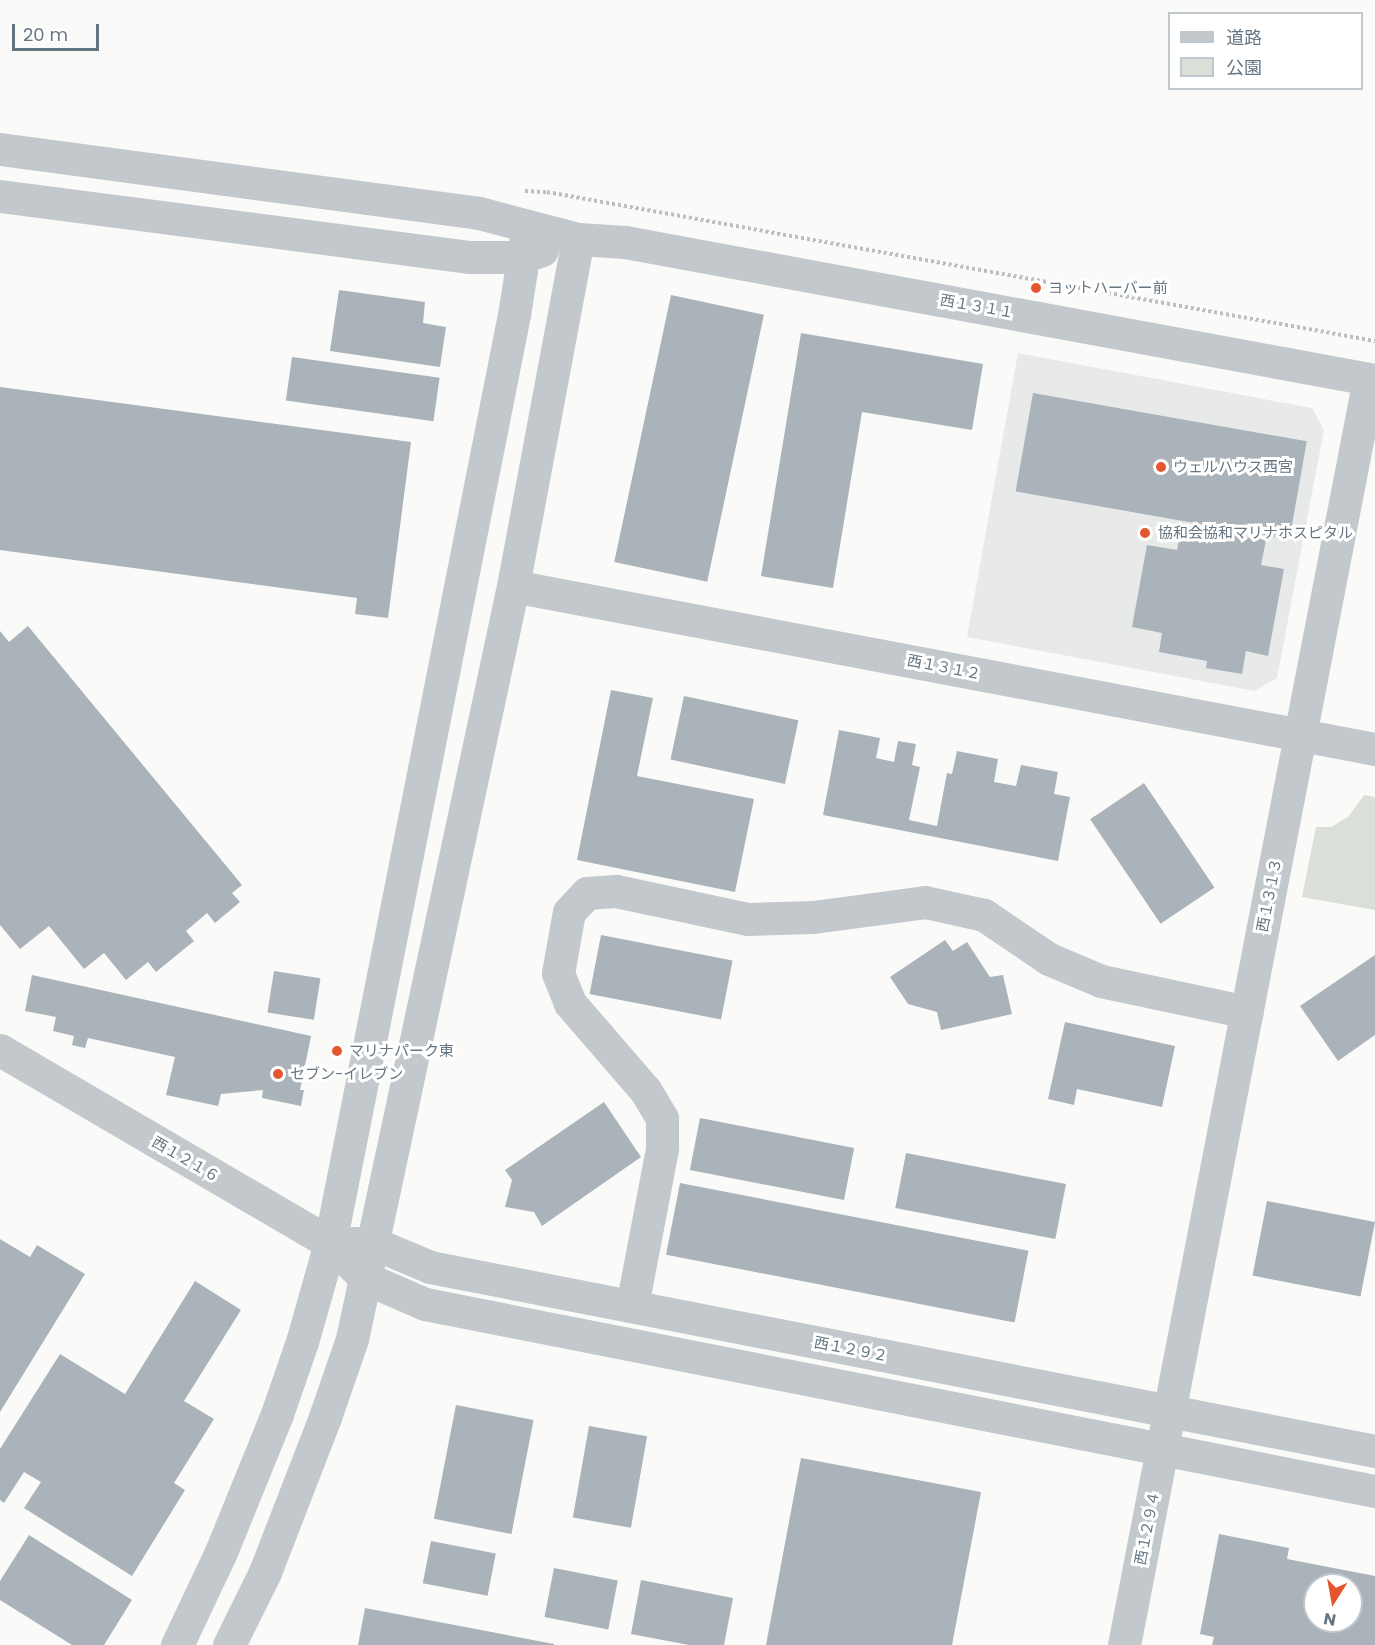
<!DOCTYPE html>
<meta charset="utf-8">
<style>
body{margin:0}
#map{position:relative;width:1375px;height:1645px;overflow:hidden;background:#fafaf8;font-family:Poppins,"Noto Sans JP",sans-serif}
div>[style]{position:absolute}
.built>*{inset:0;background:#e8e9e9}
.green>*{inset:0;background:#dadfd7}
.building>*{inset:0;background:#aab3b9;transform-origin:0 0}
.path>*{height:4px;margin-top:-2px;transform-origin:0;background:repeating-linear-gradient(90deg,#bbbfc2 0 3px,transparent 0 6px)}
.minor>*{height:33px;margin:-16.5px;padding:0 16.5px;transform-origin:16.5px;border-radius:16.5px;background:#c3c8cc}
.dots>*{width:16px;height:16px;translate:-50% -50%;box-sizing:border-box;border:3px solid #fff;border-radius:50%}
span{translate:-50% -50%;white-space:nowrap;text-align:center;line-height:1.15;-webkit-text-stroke:6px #fff;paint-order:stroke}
.poi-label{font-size:15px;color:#657683}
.left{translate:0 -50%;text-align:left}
.street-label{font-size:15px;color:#657683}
.legend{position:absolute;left:1168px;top:12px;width:195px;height:78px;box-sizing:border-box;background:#fff;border:2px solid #c1c8cd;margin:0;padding:8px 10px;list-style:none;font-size:18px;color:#657683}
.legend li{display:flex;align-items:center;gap:12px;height:30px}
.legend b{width:30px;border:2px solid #c1c8cd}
.north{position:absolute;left:1303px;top:1573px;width:60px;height:60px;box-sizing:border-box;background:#fff;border:2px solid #c1c8cd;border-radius:50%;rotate:191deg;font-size:16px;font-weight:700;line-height:24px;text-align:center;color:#657683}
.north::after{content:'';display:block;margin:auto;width:21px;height:27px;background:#e4572e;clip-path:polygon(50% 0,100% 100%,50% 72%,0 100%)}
.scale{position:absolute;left:12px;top:24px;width:87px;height:27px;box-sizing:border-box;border:3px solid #657683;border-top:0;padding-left:8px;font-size:18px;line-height:21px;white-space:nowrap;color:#657683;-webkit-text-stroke:4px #fff;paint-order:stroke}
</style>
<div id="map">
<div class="built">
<i style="clip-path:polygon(1018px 353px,1312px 408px,1324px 430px,1277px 678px,1255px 691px,967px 637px)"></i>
</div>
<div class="green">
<i style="clip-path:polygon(1364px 795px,1375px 797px,1375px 910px,1302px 897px,1316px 827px,1331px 827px,1348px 817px)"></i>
</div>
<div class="building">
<i style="clip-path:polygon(339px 290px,425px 302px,423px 323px,446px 327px,440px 367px,330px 351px)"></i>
<i style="left:671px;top:295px;width:95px;height:273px;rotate:12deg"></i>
<i style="clip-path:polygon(801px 333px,983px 364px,972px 430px,862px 412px,833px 588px,761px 576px)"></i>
<i style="left:292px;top:357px;width:149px;height:44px;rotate:8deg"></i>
<i style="clip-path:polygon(0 387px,411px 442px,388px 618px,355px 614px,357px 598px,0 550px)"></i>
<i style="left:1033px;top:393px;width:278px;height:100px;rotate:10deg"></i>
<i style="clip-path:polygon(1182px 525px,1266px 540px,1261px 565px,1284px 569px,1268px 656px,1246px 651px,1242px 674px,1206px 668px,1207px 661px,1159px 652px,1162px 633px,1132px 627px,1147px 545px,1177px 550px)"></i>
<i style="clip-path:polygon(28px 626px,242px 885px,232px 893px,240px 902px,215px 923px,207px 913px,186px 931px,194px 941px,156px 972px,148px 962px,126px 980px,104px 953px,84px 969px,49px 926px,20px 949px,0 925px,0 631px,9px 642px)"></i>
<i style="clip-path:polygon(611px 690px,653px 698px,637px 776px,754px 799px,735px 892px,577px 860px)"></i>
<i style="left:684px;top:696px;width:117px;height:65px;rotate:12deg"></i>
<i style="clip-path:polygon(839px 730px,880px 738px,876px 758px,894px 762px,898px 741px,916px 744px,912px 765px,920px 767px,909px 820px,937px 826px,947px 773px,952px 774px,957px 751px,998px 759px,994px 782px,1016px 786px,1021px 765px,1058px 772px,1054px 794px,1070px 797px,1058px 861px,823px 815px)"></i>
<i style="left:1144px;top:783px;width:126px;height:65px;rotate:56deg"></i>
<i style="left:601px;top:935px;width:134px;height:60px;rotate:11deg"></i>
<i style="clip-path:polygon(945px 940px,953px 951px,967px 942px,990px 977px,1003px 975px,1012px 1014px,941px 1030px,937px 1012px,908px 1004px,890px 977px)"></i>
<i style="clip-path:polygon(1375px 955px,1375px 1035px,1338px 1061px,1300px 1006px)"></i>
<i style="left:274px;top:971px;width:47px;height:42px;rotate:9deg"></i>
<i style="clip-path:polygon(32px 975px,311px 1036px,300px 1090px,304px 1090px,301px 1106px,262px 1098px,263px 1090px,221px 1094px,218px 1106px,166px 1095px,175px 1057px,88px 1038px,85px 1048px,72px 1045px,74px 1036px,53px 1031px,56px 1017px,25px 1011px)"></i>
<i style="clip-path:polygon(1065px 1022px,1175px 1046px,1162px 1107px,1077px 1089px,1074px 1105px,1048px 1099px)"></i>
<i style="clip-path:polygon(604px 1102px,641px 1157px,542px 1226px,534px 1212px,505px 1207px,512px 1180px,505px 1170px)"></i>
<i style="left:700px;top:1118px;width:157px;height:53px;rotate:11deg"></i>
<i style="left:906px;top:1153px;width:163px;height:56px;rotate:11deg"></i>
<i style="left:680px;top:1183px;width:355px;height:73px;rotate:11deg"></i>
<i style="left:1267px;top:1201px;width:110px;height:76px;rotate:11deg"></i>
<i style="clip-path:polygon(0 1239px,30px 1257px,37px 1245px,85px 1274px,0 1412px)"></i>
<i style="clip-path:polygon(195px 1281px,241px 1310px,184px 1401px,214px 1419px,174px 1483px,185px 1490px,132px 1576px,24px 1508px,41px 1482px,24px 1472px,4px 1503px,0 1500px,0 1449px,60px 1354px,125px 1394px)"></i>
<i style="left:456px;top:1405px;width:79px;height:116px;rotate:11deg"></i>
<i style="left:589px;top:1426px;width:59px;height:93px;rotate:10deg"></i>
<i style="clip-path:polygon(801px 1458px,981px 1492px,952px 1645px,766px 1645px)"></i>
<i style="clip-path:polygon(evenodd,1219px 1534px,1289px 1548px,1287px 1559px,1375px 1576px,1375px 1645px,1212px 1645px,1214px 1637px,1200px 1634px,1219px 1534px,1315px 1585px,1351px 1585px,1351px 1621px,1315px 1621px,1315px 1585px)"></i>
<i style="clip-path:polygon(29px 1535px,132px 1600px,104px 1645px,72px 1645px,0 1600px,0 1581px)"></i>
<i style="left:431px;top:1541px;width:66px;height:43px;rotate:11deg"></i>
<i style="left:554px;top:1568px;width:65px;height:50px;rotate:11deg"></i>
<i style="clip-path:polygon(641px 1580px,733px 1598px,724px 1645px,689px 1645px,631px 1634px)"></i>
<i style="clip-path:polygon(365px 1608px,554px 1644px,554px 1645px,358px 1645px)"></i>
</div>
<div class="path">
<i style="left:525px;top:191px;width:22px;rotate:3deg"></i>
<i style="left:547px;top:192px;width:841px;rotate:10.2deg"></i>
</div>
<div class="minor">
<i style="left:0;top:149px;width:483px;rotate:7.6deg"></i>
<i style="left:479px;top:213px;width:102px;rotate:14.7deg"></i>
<i style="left:578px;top:239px;width:47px;rotate:3.7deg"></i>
<i style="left:625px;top:242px;width:763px;rotate:10.43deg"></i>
<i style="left:0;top:196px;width:474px;rotate:7.4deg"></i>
<i style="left:470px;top:257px;width:52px"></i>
<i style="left:522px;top:257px;width:21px;rotate:-19deg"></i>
<i style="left:513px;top:586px;width:877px;rotate:10.71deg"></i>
<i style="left:0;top:1050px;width:382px;rotate:30.3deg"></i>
<i style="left:330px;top:1243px;width:49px;rotate:45deg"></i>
<i style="left:365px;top:1278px;width:65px;rotate:23.4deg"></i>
<i style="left:425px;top:1304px;width:968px;rotate:11.14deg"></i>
<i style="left:352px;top:1243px;width:21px"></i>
<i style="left:373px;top:1243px;width:62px;rotate:22.8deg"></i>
<i style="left:430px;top:1267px;width:963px;rotate:11.02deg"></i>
<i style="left:632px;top:1306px;width:161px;rotate:-79.2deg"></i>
<i style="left:662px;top:1148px;width:30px;rotate:-90deg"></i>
<i style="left:662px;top:1118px;width:33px;rotate:-121deg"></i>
<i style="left:645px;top:1090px;width:115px;rotate:-130.8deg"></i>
<i style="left:570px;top:1003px;width:32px;rotate:-112deg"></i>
<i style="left:558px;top:973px;width:62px;rotate:-79.8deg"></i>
<i style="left:569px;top:912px;width:26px;rotate:-47deg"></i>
<i style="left:587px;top:893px;width:29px;rotate:-4deg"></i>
<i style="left:616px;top:891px;width:135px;rotate:12deg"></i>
<i style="left:748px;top:919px;width:65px;rotate:-1.8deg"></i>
<i style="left:813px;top:917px;width:113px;rotate:-7.6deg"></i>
<i style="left:925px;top:902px;width:60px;rotate:12.4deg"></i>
<i style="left:984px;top:915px;width:78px;rotate:34.1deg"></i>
<i style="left:1049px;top:959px;width:56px;rotate:22.9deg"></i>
<i style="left:1101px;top:981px;width:149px;rotate:12deg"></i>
<i style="left:177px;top:1645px;width:103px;rotate:-64.7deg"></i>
<i style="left:221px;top:1552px;width:149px;rotate:-67.9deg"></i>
<i style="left:277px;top:1414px;width:76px;rotate:-70.9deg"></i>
<i style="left:302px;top:1342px;width:103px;rotate:-74.2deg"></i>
<i style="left:330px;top:1243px;width:946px;rotate:-78.79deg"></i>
<i style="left:514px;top:315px;width:90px;rotate:-81.1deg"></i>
<i style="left:229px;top:1645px;width:81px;rotate:-63.7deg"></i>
<i style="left:265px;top:1572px;width:166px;rotate:-68.8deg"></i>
<i style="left:325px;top:1417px;width:83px;rotate:-70.9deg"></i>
<i style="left:352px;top:1339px;width:770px;rotate:-77.93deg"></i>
<i style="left:513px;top:586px;width:353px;rotate:-79.4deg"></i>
<i style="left:1124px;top:1645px;width:1289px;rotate:-79.05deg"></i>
</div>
<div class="dots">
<i style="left:1036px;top:288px;background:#e4572e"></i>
<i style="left:1161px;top:467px;background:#e4572e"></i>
<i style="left:1145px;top:533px;background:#e4572e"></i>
<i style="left:337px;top:1051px;background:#e4572e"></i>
<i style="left:278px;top:1074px;background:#e4572e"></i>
</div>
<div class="poi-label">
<span class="left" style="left:1048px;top:288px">ヨットハーバー前</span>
<span class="left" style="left:1173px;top:467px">ウェルハウス西宮</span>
<span class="left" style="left:1158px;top:533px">協和会協和マリナホスピタル</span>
<span class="left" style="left:349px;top:1051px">マリナパーク東</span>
<span class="left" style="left:290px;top:1074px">セブン-イレブン</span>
</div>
<div class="street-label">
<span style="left:977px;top:306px;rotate:10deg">西１３１１</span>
<span style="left:944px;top:667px;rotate:11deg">西１３１２</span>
<span style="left:1269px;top:895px;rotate:-79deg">西１３１３</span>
<span style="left:186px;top:1159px;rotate:30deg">西１２１６</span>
<span style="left:851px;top:1349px;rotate:11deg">西１２９２</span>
<span style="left:1147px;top:1528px;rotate:-79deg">西１２９４</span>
</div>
<ul class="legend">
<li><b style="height:8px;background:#c3c8cc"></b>道路</li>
<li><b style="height:16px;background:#dadfd7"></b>公園</li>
</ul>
<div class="north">N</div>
<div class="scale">20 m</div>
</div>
